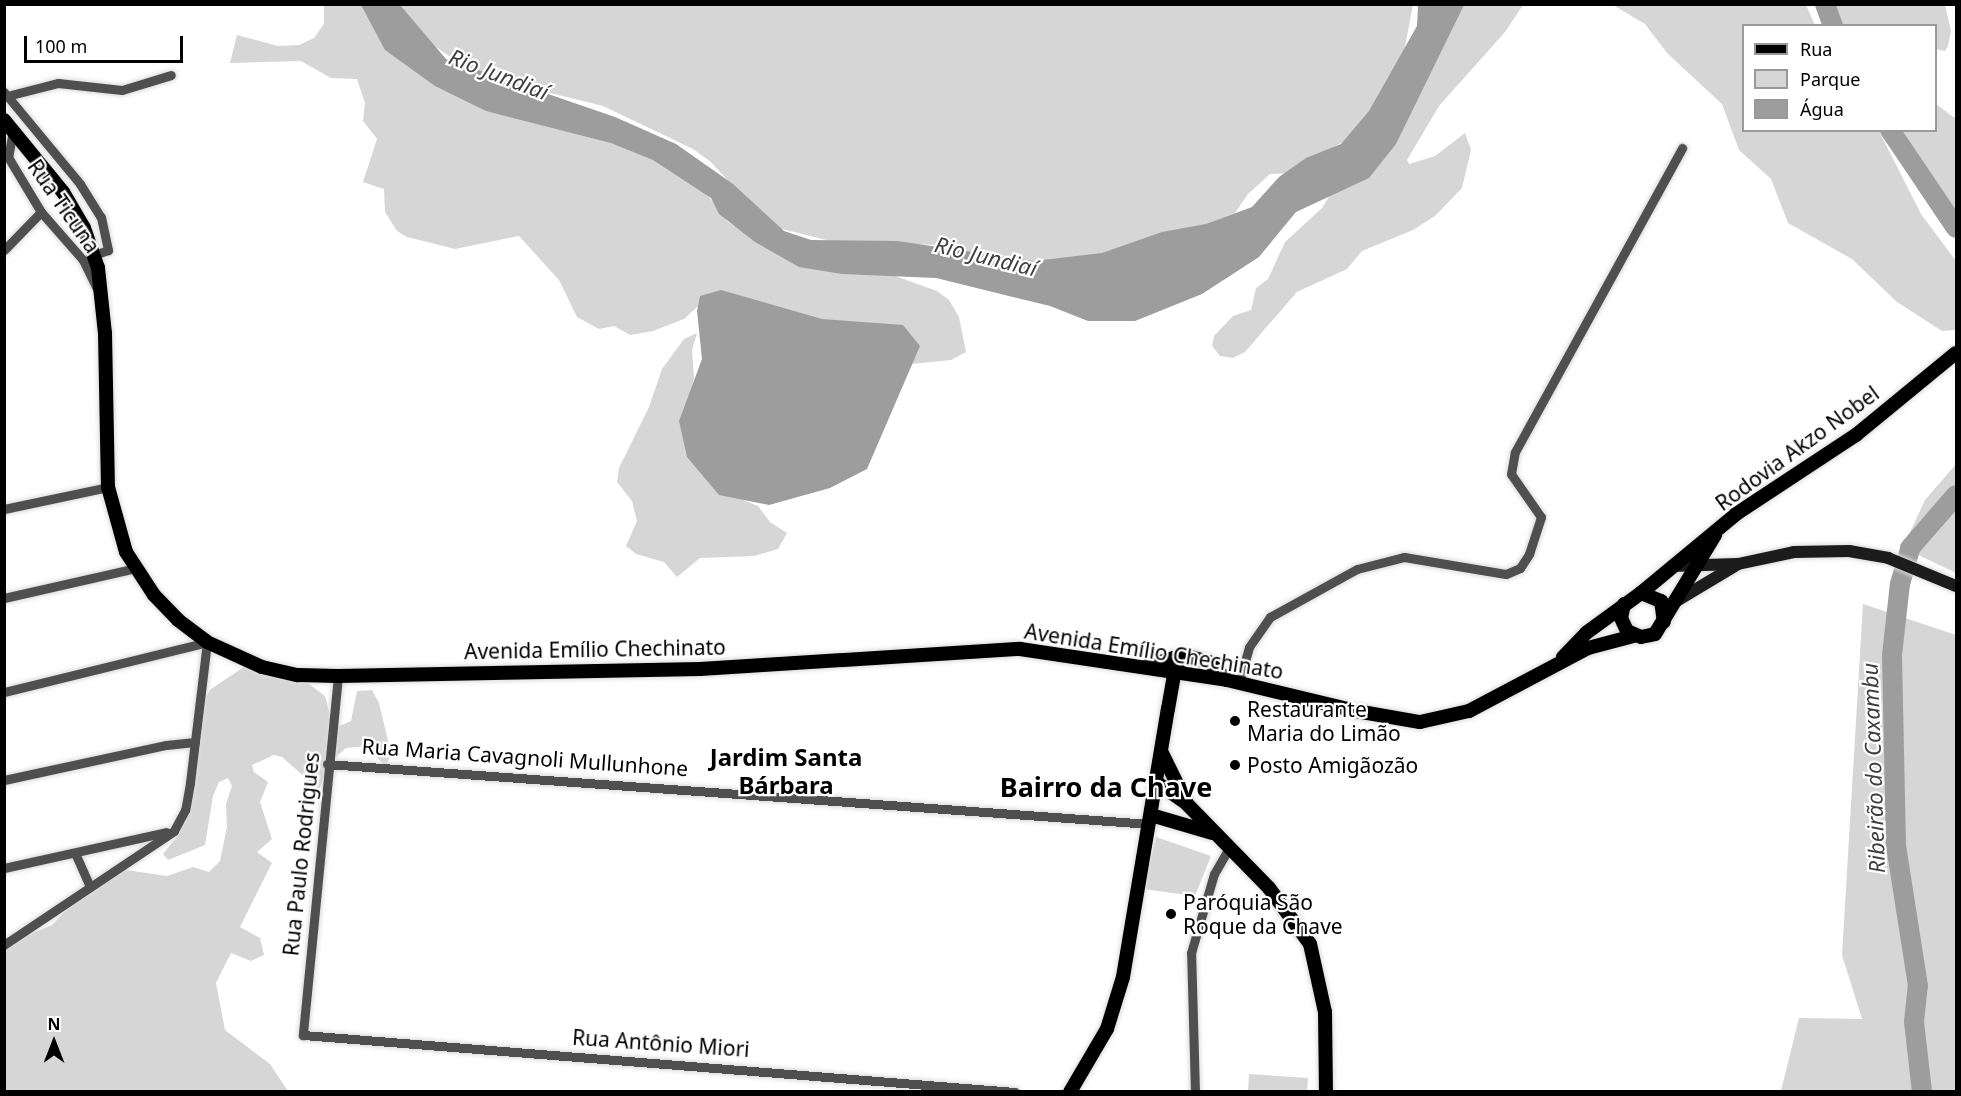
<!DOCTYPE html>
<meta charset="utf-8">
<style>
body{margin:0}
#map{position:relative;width:1961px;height:1096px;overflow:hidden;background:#fff;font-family:"Noto Sans",sans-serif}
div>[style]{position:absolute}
.green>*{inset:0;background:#d6d6d6}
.water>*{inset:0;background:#9d9d9d}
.river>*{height:20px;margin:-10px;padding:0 10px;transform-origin:10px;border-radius:10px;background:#9d9d9d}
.roads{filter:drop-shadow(0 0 2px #dbdbdb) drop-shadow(0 0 2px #dbdbdb)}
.street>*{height:9px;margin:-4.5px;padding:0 4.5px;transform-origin:4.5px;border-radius:4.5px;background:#4f4f4f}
.secondary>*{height:12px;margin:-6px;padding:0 6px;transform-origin:6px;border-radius:6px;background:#1c1c1c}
.primary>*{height:14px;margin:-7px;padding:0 7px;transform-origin:7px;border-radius:7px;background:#000}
.dots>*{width:16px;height:16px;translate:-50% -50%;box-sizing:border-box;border:3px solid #fff;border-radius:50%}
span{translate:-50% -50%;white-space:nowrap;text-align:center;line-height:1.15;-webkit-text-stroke:4.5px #fff;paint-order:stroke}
.street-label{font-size:21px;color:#000}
.poi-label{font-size:21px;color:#000}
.left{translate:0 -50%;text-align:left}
.water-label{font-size:22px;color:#3e3e3e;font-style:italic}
.quarter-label{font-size:24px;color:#000;font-weight:700}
.district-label{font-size:27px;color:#000;font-weight:700}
.frame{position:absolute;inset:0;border:6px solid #000;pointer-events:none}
.legend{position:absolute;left:1742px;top:24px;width:195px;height:108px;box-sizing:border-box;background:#fff;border:2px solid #999;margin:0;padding:8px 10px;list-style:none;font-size:18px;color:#000}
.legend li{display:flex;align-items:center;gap:12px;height:30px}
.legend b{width:30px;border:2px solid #999}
.north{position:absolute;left:24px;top:1012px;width:60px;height:60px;-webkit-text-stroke:4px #fff;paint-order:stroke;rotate:0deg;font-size:16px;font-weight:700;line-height:24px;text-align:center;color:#000}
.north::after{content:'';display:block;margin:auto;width:21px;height:27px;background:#000;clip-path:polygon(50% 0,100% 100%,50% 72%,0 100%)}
.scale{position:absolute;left:24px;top:36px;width:159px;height:27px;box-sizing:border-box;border:3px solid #000;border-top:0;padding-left:8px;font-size:18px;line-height:21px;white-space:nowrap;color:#000;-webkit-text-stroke:4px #fff;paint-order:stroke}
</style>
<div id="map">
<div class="green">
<i style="clip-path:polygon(324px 5px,366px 5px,380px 31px,688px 169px,727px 221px,770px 250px,806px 262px,895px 276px,937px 291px,949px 300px,959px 317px,966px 352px,951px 360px,911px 364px,710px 295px,684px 319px,653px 331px,630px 335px,614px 326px,599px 329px,577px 317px,559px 280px,519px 236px,455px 249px,407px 237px,397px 231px,385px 212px,384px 189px,363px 182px,377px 139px,363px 121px,365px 103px,357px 79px,331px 78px,301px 61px,230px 63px,237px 35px,278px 46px,299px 45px,314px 38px,324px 24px)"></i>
<i style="clip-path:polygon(395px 5px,1413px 5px,1402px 62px,1385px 100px,1345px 141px,1322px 153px,1299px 173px,1270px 174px,1248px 194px,1235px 213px,1107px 264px,1024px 263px,996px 253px,977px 255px,940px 245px,834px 242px,782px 229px,763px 219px,711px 162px,693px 149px,603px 106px,538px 90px,502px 76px,471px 71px,427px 41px)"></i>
<i style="clip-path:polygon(1449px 5px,1523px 5px,1505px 32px,1439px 106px,1407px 160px,1409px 164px,1435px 156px,1465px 133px,1471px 150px,1462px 188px,1435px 216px,1413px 230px,1362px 251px,1347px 269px,1297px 292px,1245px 352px,1233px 358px,1220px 356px,1212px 346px,1214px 336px,1233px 316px,1251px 310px,1256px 288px,1268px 279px,1285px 242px,1322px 208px)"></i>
<i style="clip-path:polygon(1613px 5px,1806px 5px,1815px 25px,1744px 26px,1744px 130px,1879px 131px,1921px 214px,1956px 261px,1956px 330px,1942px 331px,1897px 302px,1852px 259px,1788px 223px,1771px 179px,1739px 150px,1722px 104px,1667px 53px,1645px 24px)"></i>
<i style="clip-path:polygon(1832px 5px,1945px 5px,1951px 31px,1948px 46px,1945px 51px,1936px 49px,1936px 26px,1841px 25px)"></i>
<i style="clip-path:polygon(1936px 104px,1956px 119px,1956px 214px,1927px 177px,1903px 131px,1936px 130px)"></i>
<i style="clip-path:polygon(697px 333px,692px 350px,694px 378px,685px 418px,721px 491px,758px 506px,770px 522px,787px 533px,778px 549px,754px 556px,700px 558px,677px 577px,664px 562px,636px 554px,626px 546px,637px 521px,632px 501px,617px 482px,619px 468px,649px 407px,662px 369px,684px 339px)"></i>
<i style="clip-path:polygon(1956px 464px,1956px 573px,1914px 553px,1905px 543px,1925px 500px)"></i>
<i style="clip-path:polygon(1863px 604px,1956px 635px,1956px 1091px,1781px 1091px,1799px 1018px,1862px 1019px,1842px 955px)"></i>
<i style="clip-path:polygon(244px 667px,309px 684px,325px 696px,332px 723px,337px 727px,351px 721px,357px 691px,372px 690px,379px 703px,391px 753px,386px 767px,367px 746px,346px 748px,331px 761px,315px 799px,307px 779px,282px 757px,274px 755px,252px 765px,254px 772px,268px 782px,260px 802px,272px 839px,257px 852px,272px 863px,240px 927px,260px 938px,264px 955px,251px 961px,231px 953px,216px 983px,225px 1030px,270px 1064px,288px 1091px,5px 1091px,4px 945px,52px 925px,81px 895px,126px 870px,167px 876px,193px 867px,209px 872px,220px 861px,227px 827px,226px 804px,232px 786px,228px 778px,219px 782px,213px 796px,205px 845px,168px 860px,163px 854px,179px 834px,192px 797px,195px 713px,211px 689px)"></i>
<i style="clip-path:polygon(1156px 837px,1211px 856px,1195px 896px,1143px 889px)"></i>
<i style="clip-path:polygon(1249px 1074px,1308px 1078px,1307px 1091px,1248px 1091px)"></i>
</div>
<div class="water">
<i style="clip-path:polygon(361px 5px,400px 5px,446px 59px,615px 117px,676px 144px,733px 184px,784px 231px,811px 240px,897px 241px,1034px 261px,1102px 253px,1162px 232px,1206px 224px,1252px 207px,1279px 177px,1306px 158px,1341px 144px,1369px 111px,1417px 26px,1418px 5px,1464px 5px,1396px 144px,1369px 178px,1296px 212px,1259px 257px,1202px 294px,1135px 321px,1088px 321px,1050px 306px,936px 278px,842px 274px,799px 267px,755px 242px,719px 214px,711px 198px,653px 160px,611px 143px,486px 111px,435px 86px,385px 50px)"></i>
<i style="clip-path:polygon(721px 290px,822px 319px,903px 325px,920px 346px,867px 469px,830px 488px,769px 505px,719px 495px,687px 457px,679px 421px,702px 359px,697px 311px,700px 296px)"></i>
</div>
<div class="river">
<i style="left:1825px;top:4px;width:23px;rotate:70deg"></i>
<i style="left:1890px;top:130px;width:118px;rotate:56deg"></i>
<i style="left:1922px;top:1092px;width:70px;rotate:-96.5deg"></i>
<i style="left:1914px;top:1022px;width:36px;rotate:-84deg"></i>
<i style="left:1918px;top:986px;width:142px;rotate:-98.9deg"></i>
<i style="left:1896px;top:846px;width:191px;rotate:-91.2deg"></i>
<i style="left:1892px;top:655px;width:71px;rotate:-83.6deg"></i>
<i style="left:1900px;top:584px;width:37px;rotate:-74deg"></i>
<i style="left:1910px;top:548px;width:70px;rotate:-49deg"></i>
</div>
<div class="roads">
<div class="street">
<i style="left:4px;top:92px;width:119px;rotate:50.4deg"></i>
<i style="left:80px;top:184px;width:39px;rotate:58deg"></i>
<i style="left:101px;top:217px;width:34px;rotate:78deg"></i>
<i style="left:108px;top:250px;width:15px;rotate:160deg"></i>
<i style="left:7px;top:96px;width:53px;rotate:-14.3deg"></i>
<i style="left:58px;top:83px;width:64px;rotate:6.2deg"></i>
<i style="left:122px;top:90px;width:51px;rotate:-17deg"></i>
<i style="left:13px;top:130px;width:27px;rotate:100deg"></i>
<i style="left:8px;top:157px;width:64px;rotate:59deg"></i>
<i style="left:41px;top:212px;width:64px;rotate:48.8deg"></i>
<i style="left:83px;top:260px;width:32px;rotate:64deg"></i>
<i style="left:4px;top:250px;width:53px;rotate:-45.8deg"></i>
<i style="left:4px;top:509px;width:106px;rotate:-11.9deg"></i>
<i style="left:4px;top:598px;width:135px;rotate:-12.8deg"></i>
<i style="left:338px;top:676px;width:361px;rotate:95.6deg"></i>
<i style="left:303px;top:1035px;width:714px;rotate:4.58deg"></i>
<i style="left:1239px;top:682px;width:36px;rotate:-74deg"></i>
<i style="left:1249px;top:647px;width:37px;rotate:-55deg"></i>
<i style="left:1270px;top:617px;width:99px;rotate:-28.9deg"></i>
<i style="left:1357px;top:569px;width:49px;rotate:-14.3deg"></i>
<i style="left:1404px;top:557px;width:103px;rotate:9.5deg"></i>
<i style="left:1506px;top:574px;width:15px;rotate:-23deg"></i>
<i style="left:1520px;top:568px;width:17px;rotate:-57deg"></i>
<i style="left:1529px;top:554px;width:39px;rotate:-72deg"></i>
<i style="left:1541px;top:517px;width:52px;rotate:-124.9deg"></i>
<i style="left:1511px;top:474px;width:22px;rotate:-80deg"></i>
<i style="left:1515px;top:452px;width:347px;rotate:-61.2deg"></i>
<i style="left:4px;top:692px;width:209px;rotate:-13.8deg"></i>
<i style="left:207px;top:642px;width:142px;rotate:96.9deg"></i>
<i style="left:190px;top:783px;width:27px;rotate:100deg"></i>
<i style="left:185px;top:810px;width:24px;rotate:118deg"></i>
<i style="left:174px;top:831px;width:205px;rotate:146.2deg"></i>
<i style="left:327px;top:764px;width:825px;rotate:4.17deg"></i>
<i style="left:4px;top:780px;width:166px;rotate:-12.2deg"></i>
<i style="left:166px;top:745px;width:29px;rotate:-6deg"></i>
<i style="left:75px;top:853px;width:35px;rotate:66deg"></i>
<i style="left:4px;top:868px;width:166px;rotate:-12.5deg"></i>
<i style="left:1195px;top:1092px;width:139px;rotate:-91.6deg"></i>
<i style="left:1191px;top:953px;width:82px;rotate:-73.8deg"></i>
<i style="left:1214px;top:874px;width:30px;rotate:-60deg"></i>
</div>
<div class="secondary">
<i style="left:1672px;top:566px;width:66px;rotate:-1.7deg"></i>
<i style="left:1738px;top:564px;width:57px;rotate:-12.1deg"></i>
<i style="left:1794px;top:552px;width:55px;rotate:-1deg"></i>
<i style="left:1849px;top:551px;width:40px;rotate:10deg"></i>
<i style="left:1888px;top:558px;width:74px;rotate:22.4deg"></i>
<i style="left:1678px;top:600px;width:66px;rotate:-30.8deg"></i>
</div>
<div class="primary">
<i style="left:4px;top:120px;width:93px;rotate:50.7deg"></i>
<i style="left:63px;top:192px;width:42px;rotate:59.7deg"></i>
<i style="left:84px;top:228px;width:42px;rotate:70.7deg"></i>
<i style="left:98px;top:268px;width:65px;rotate:83.9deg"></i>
<i style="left:105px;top:333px;width:154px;rotate:88.9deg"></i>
<i style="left:108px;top:487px;width:67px;rotate:74.5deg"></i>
<i style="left:126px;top:552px;width:51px;rotate:56.9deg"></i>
<i style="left:154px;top:595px;width:35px;rotate:46deg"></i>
<i style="left:178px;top:620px;width:36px;rotate:37deg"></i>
<i style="left:207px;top:642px;width:60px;rotate:24.4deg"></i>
<i style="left:262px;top:667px;width:37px;rotate:13deg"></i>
<i style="left:298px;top:675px;width:40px;rotate:1.4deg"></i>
<i style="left:338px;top:676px;width:362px;rotate:-1.1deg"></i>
<i style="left:700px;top:669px;width:321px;rotate:-3.6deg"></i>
<i style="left:1020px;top:649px;width:209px;rotate:8.5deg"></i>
<i style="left:1227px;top:680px;width:133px;rotate:13.5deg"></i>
<i style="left:1356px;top:711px;width:65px;rotate:9.8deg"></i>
<i style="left:1420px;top:722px;width:50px;rotate:-12.7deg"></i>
<i style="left:1469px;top:711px;width:135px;rotate:-27.9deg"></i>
<i style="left:1588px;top:648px;width:47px;rotate:-14.9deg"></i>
<i style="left:1641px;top:593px;width:124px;rotate:-39.7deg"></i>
<i style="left:1736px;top:514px;width:144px;rotate:-33.4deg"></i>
<i style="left:1856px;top:435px;width:129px;rotate:-39.4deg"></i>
<i style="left:1624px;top:604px;width:14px;rotate:102deg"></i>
<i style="left:1621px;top:618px;width:14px;rotate:65deg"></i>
<i style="left:1627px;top:631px;width:15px;rotate:23deg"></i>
<i style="left:1641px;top:637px;width:14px;rotate:-12deg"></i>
<i style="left:1655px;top:634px;width:116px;rotate:-58.8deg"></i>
<i style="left:1563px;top:657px;width:33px;rotate:-46deg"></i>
<i style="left:1586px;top:633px;width:68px;rotate:-36deg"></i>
<i style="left:1641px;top:593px;width:22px;rotate:22deg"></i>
<i style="left:1661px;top:601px;width:21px;rotate:82deg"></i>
<i style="left:1147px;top:666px;width:39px;rotate:-17deg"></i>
<i style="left:1184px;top:655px;width:26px;rotate:16deg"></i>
<i style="left:1209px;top:662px;width:25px;rotate:45deg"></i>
<i style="left:1161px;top:751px;width:57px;rotate:63.9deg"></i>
<i style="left:1156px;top:782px;width:38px;rotate:35deg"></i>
<i style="left:1187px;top:804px;width:117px;rotate:45.7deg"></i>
<i style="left:1269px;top:888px;width:69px;rotate:53.8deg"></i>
<i style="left:1310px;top:944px;width:70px;rotate:77.6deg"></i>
<i style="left:1325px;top:1012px;width:80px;rotate:89.3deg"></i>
<i style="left:1151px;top:815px;width:64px;rotate:16.4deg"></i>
<i style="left:1070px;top:1092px;width:73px;rotate:-59.6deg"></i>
<i style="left:1107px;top:1029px;width:54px;rotate:-72.9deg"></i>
<i style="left:1123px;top:977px;width:272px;rotate:-80.5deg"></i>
<i style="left:1168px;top:709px;width:39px;rotate:-80deg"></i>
<i style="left:1175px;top:671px;width:18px;rotate:-61deg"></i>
</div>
</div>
<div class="dots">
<i style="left:1235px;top:721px;background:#000"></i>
<i style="left:1235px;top:765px;background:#000"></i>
<i style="left:1171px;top:914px;background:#000"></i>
</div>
<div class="street-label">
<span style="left:64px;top:206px;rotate:55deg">Rua Ticuna</span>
<span style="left:1797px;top:448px;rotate:-36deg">Rodovia Akzo Nobel</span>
<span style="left:595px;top:649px;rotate:-1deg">Avenida Emílio Chechinato</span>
<span style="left:1154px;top:651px;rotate:9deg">Avenida Emílio Chechinato</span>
<span style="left:525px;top:757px;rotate:4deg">Rua Maria Cavagnoli Mullunhone</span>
<span style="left:301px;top:854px;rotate:-84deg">Rua Paulo Rodrigues</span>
<span style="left:661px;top:1043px;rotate:4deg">Rua Antônio Miori</span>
</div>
<div class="poi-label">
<span class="left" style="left:1247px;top:721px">Restaurante<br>Maria do Limão</span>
<span class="left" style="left:1247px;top:765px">Posto Amigãozão</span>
<span class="left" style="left:1183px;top:914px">Paróquia São<br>Roque da Chave</span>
</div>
<div class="water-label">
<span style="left:499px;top:74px;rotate:21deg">Rio Jundiaí</span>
<span style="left:986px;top:256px;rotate:14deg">Rio Jundiaí</span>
<span style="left:1873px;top:768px;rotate:-92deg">Ribeirão do Caxambu</span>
</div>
<div class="quarter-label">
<span style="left:786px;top:771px">Jardim Santa<br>Bárbara</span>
</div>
<div class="district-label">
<span style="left:1106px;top:787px">Bairro da Chave</span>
</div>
<div class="frame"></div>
<ul class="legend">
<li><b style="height:8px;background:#000"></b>Rua</li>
<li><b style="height:16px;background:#d6d6d6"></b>Parque</li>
<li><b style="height:16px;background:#9d9d9d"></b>Água</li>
</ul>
<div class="north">N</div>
<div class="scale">100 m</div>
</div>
